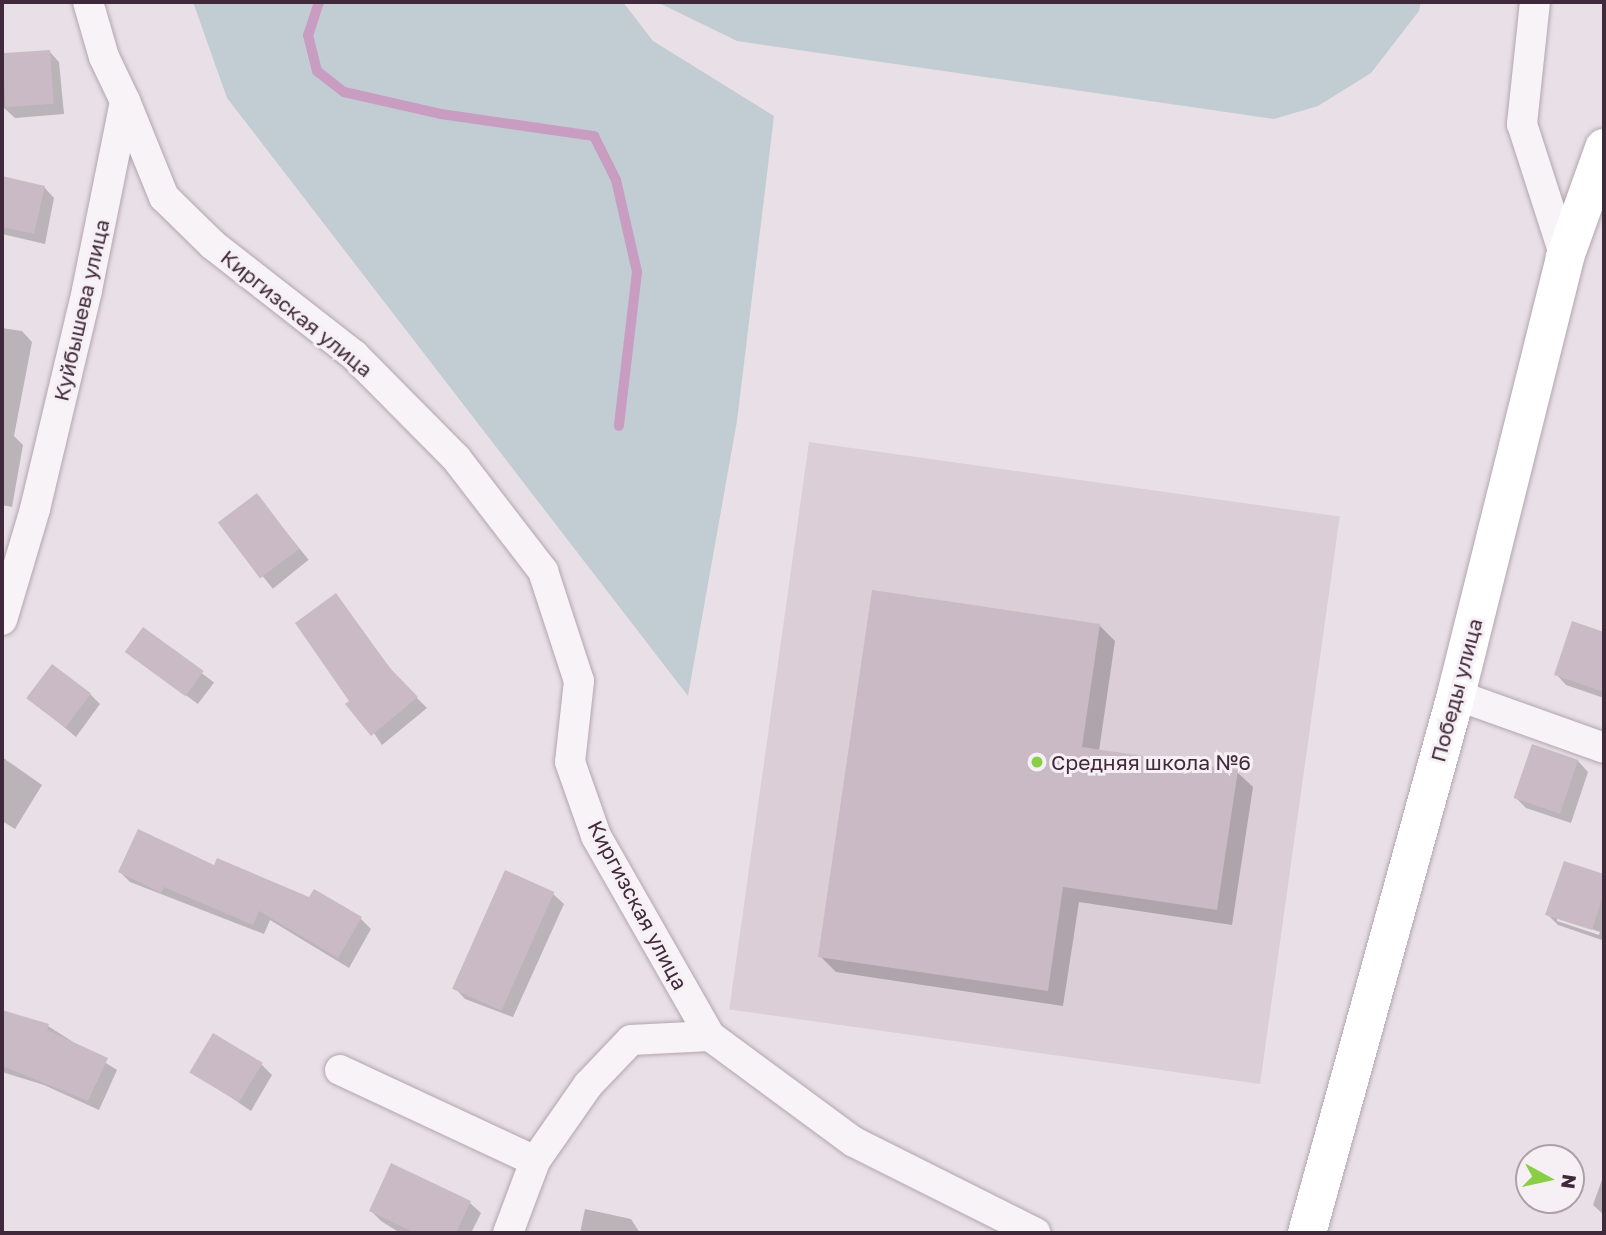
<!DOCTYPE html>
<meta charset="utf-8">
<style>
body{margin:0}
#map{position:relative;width:1606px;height:1235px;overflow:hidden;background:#e9e0e7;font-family:"Golos Text",sans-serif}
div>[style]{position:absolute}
.built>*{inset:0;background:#dbced7;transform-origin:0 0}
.green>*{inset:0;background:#c1ccd3}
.shadow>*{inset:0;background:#0003;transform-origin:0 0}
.stream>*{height:10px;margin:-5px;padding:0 5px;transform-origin:5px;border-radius:5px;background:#c99cc1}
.building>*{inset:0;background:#c9bac5;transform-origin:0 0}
.roads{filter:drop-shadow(0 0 2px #b3a5b0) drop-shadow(0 0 2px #b3a5b0)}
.street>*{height:30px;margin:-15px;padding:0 15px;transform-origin:15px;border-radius:15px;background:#f7f3f6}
.secondary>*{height:38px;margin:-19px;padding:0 19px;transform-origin:19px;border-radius:19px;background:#fff}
.dots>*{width:19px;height:19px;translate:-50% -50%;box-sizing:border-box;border:4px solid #f6f0f5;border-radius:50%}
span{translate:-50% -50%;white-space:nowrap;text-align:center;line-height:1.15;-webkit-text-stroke:6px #f6f0f5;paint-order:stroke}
.street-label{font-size:21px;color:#40293a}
.poi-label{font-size:21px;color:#40293a}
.left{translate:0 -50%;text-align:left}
.frame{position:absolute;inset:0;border:4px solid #40293a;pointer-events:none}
.north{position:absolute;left:1515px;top:1144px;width:70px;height:70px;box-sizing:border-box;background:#f6f0f5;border:2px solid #ada0aa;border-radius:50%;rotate:98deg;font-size:19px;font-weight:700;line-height:28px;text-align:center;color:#40293a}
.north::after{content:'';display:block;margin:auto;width:24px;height:32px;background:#8acd47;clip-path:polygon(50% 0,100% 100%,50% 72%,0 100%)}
</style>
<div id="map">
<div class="built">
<i style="left:809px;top:442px;width:536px;height:573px;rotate:8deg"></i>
</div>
<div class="green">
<i style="clip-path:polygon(193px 2px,623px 2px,653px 41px,774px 116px,737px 421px,688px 696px,227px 98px)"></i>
<i style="clip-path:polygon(657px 2px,1421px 2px,1419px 11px,1371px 73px,1318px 106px,1274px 119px,737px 41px)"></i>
</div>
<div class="shadow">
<i style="clip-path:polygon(49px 51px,59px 62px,64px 114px,15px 118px,4px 108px,2px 56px)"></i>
<i style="clip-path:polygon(2px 178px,44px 187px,54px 198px,45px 244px,2px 234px)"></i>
<i style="clip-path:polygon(2px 328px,22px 331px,32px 342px,14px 436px,23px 445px,12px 507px,2px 505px)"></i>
<i style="left:257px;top:496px;width:82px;height:46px;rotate:51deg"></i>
<i style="clip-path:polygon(336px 596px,399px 680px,427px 708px,382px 745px,352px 701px)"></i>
<i style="clip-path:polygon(1573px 623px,1604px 634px,1604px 698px,1566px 685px,1556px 674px)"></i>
<i style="clip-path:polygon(1099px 625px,1115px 641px,1099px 751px,1237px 772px,1253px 787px,1232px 925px,1079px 902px,1063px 1006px,836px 972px,820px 956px)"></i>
<i style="left:143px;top:629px;width:89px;height:27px;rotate:37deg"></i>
<i style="clip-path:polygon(90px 694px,100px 704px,76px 737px,29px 698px)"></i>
<i style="clip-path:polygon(2px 757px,42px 785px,15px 829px,2px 821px)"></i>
<i style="clip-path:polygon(1578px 761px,1588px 772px,1571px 823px,1526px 808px,1516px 798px)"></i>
<i style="clip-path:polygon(evenodd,1565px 863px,1604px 876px,1602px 940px,1558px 925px,1547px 914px,1565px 863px,1557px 917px,1600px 932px,1599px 935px,1557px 921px,1557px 917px)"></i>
<i style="clip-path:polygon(215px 868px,361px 919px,371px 929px,349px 968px,270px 920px,264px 934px,130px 882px,120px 872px)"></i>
<i style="clip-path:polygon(506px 873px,553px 894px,564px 904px,513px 1017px,465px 999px,455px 988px)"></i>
<i style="clip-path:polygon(2px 1012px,48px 1026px,117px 1070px,99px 1110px,44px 1085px,2px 1072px)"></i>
<i style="clip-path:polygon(262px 1065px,272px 1075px,251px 1111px,192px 1071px)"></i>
<i style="clip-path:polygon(392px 1166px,470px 1203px,481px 1213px,471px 1233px,400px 1233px,381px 1221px,371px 1211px)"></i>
<i style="clip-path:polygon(1604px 1174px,1604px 1215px,1593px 1205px)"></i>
<i style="clip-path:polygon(585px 1209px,631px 1219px,640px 1233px,580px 1233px)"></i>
</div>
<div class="stream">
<i style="left:319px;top:2px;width:35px;rotate:108deg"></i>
<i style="left:308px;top:35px;width:37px;rotate:76deg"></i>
<i style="left:317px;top:71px;width:34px;rotate:38deg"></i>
<i style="left:344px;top:92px;width:99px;rotate:12.8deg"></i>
<i style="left:441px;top:114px;width:155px;rotate:8.2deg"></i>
<i style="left:594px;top:136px;width:49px;rotate:63.4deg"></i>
<i style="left:616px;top:180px;width:94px;rotate:77.1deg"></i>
<i style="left:637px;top:272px;width:155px;rotate:96.7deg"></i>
</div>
<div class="building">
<i style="left:50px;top:50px;width:54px;height:48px;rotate:86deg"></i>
<i style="clip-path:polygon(2px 176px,45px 186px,34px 234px,2px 227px)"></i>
<i style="left:257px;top:493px;width:70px;height:49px;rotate:53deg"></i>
<i style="clip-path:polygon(872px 590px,1100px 624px,1082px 747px,1238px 770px,1217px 910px,1063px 887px,1048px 991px,818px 957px)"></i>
<i style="clip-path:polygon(336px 593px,389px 667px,418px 697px,371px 736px,345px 704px,349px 701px,295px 623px)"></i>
<i style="clip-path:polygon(1572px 621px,1604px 632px,1604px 692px,1554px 675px)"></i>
<i style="left:143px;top:627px;width:75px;height:31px;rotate:36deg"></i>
<i style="left:52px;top:664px;width:49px;height:43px;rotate:37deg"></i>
<i style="left:1532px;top:744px;width:49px;height:57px;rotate:19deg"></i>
<i style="clip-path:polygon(138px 829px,214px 865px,217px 858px,309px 897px,314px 889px,362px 917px,338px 958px,259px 911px,253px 925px,164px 887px,161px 893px,118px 872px)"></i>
<i style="clip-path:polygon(1564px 861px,1604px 874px,1604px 893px,1592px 930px,1545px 915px)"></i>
<i style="left:505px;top:870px;width:54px;height:130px;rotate:24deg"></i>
<i style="clip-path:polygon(2px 1010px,49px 1024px,47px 1030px,108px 1058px,88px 1101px,2px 1066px)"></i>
<i style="left:213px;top:1033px;width:58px;height:46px;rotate:31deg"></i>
<i style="clip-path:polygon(391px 1163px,471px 1201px,456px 1233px,415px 1233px,369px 1211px)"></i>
</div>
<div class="roads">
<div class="street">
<i style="left:1535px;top:2px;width:123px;rotate:96.1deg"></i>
<i style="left:1522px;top:124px;width:140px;rotate:72.1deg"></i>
<i style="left:125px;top:101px;width:104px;rotate:67.9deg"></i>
<i style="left:164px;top:197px;width:69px;rotate:44.4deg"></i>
<i style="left:213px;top:245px;width:179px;rotate:38deg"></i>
<i style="left:354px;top:355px;width:145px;rotate:45.3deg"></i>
<i style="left:456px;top:458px;width:143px;rotate:52.4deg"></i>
<i style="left:543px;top:571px;width:116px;rotate:71.9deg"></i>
<i style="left:579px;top:681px;width:81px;rotate:96.3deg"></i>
<i style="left:570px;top:762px;width:78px;rotate:70.6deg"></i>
<i style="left:596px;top:836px;width:230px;rotate:60.3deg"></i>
<i style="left:710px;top:1036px;width:179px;rotate:36.4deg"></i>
<i style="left:854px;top:1142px;width:203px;rotate:26.6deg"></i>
<i style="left:2px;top:620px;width:116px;rotate:-73.4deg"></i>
<i style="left:35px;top:509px;width:225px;rotate:-76.6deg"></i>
<i style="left:87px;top:290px;width:193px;rotate:-78.6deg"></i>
<i style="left:125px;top:101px;width:49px;rotate:-115.5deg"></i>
<i style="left:104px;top:57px;width:57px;rotate:-106.2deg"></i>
<i style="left:1456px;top:695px;width:157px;rotate:19.7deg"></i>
<i style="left:340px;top:1070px;width:215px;rotate:25deg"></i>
<i style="left:508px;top:1233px;width:77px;rotate:-69.4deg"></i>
<i style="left:535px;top:1161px;width:93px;rotate:-55.1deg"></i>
<i style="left:588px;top:1085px;width:62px;rotate:-46.3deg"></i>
<i style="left:631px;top:1040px;width:79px;rotate:-2.9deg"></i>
</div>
<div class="secondary">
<i style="left:1307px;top:1233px;width:558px;rotate:-74.52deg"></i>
<i style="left:1456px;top:695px;width:451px;rotate:-76deg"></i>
<i style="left:1565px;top:257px;width:116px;rotate:-70.3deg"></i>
</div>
</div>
<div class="dots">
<i style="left:1037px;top:762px;background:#8acd47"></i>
</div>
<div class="street-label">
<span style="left:81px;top:310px;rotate:-77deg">Куйбышева улица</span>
<span style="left:297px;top:313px;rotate:39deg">Киргизская улица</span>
<span style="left:1456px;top:690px;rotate:-75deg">Победы улица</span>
<span style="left:638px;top:905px;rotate:62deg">Киргизская улица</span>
</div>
<div class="poi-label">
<span class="left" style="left:1051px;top:762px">Средняя школа №6</span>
</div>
<div class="frame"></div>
<div class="north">N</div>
</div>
